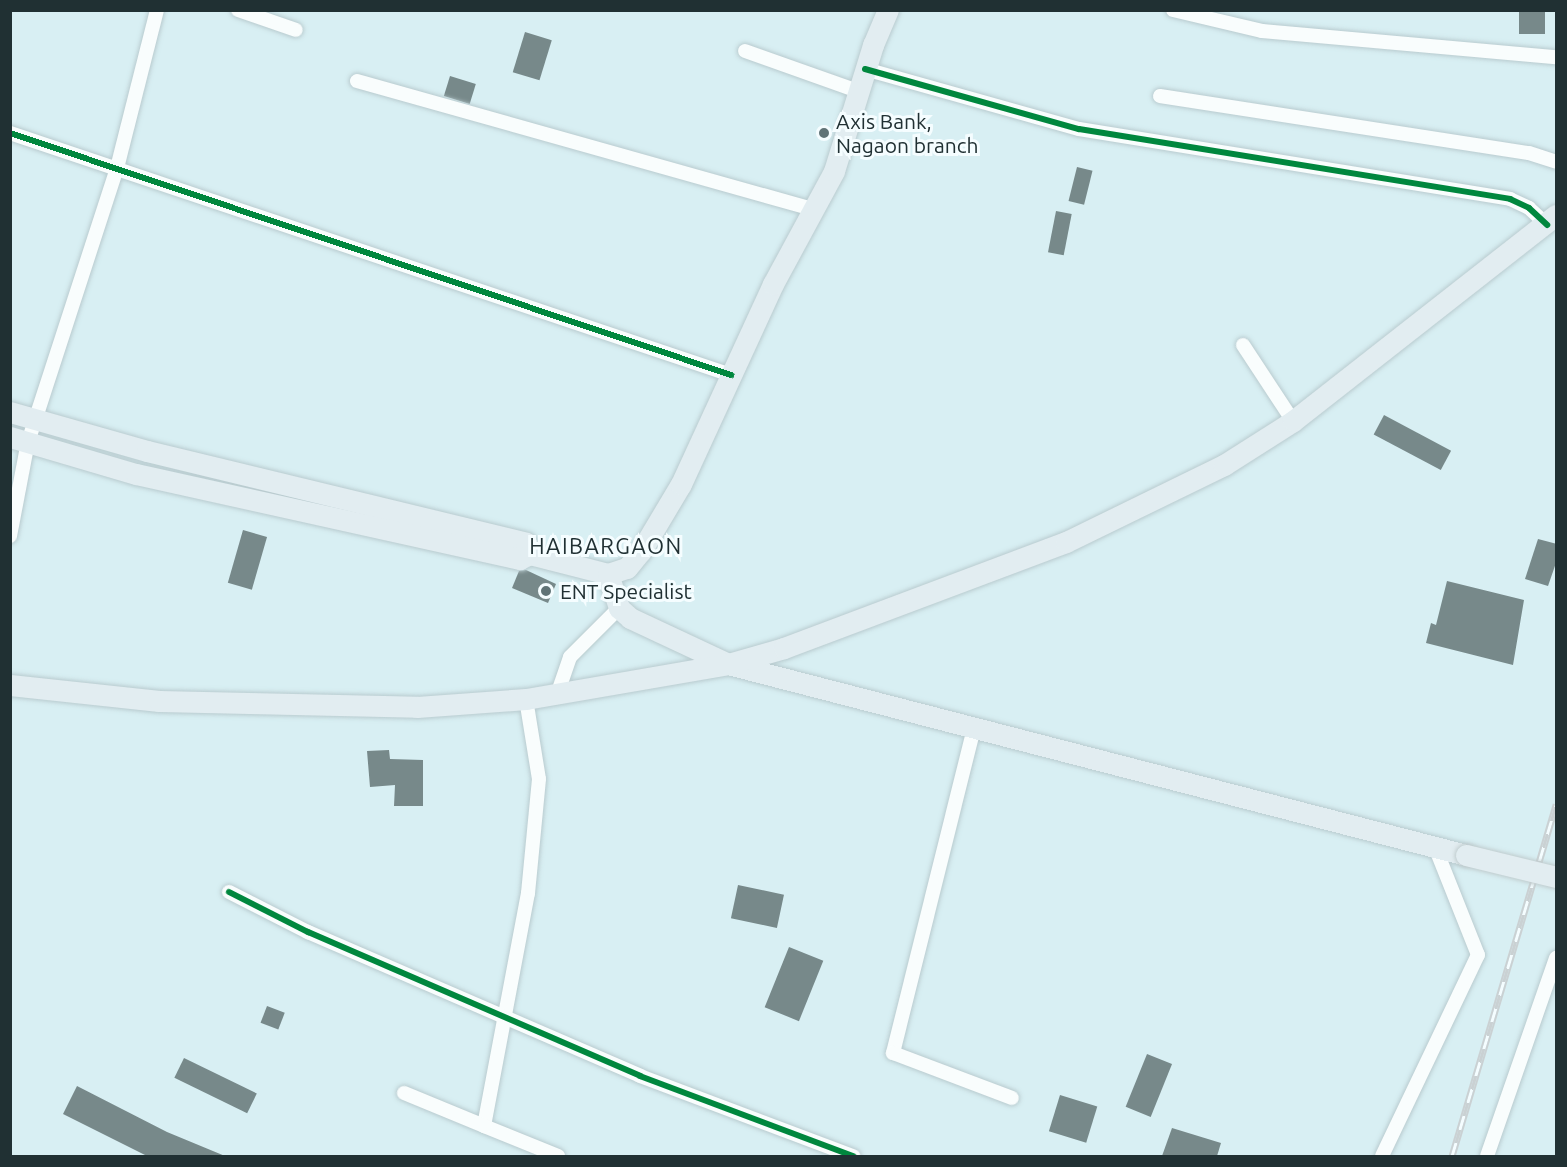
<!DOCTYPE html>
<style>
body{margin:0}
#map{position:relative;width:1567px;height:1167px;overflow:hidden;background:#d8eff3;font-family:Ubuntu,sans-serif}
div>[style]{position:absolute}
.building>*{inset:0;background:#77898a;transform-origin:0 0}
.roads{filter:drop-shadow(0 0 2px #b9cbcf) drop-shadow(0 0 2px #b9cbcf)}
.street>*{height:14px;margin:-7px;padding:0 7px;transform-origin:7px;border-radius:7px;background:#f9fdfd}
.primary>*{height:21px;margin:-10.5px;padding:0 10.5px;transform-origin:10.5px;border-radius:10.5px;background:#e2edf1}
.rail>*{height:7px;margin-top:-3.5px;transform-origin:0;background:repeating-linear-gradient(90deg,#f5fdff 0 14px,#cad1d3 0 28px);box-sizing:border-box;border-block:2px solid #cad1d3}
.bridges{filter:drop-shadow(0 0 2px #c0ccce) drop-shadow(0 0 2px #c0ccce)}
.primary-bridge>*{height:21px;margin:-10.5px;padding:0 10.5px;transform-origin:10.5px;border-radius:10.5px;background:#e2edf1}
.cycleway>*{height:6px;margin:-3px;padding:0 3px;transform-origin:3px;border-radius:3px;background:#00873e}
.dots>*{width:16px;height:16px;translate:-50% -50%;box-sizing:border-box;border:3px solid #f5fdff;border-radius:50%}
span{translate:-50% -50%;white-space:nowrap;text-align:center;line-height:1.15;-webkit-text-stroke:6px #f5fdff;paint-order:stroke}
.poi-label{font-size:21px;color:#203033}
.left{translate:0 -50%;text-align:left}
.neighbourhood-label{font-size:22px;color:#203033;letter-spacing:1.5px}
.frame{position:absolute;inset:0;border:12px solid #203033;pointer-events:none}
</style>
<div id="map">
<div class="building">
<i style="left:1519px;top:10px;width:26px;height:24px"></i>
<i style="left:525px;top:32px;width:28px;height:42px;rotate:17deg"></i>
<i style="left:450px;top:76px;width:27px;height:21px;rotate:17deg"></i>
<i style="left:1077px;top:167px;width:16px;height:35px;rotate:14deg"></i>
<i style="left:1056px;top:211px;width:16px;height:42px;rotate:11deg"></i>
<i style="left:1384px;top:415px;width:76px;height:22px;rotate:28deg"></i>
<i style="left:243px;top:530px;width:25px;height:55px;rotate:16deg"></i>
<i style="clip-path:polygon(1538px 539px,1557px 544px,1557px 560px,1548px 586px,1525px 579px)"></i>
<i style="clip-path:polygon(526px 570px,556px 584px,548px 603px,512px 588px,519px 571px)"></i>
<i style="clip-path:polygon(1447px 581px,1524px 600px,1513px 665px,1426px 643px,1431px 623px,1436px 625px)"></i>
<i style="clip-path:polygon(389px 750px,390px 759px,423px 760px,423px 806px,394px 806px,395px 785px,370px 787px,367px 751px)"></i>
<i style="left:738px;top:885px;width:47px;height:34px;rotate:12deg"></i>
<i style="left:789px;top:947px;width:37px;height:65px;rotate:22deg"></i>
<i style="left:267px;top:1006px;width:19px;height:18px;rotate:21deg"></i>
<i style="left:1147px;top:1054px;width:27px;height:57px;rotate:22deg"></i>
<i style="left:184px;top:1058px;width:81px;height:22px;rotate:26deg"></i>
<i style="clip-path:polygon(77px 1086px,167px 1132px,225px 1156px,147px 1156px,63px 1114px)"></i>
<i style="left:1060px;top:1095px;width:39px;height:38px;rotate:17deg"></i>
<i style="clip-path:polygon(1172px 1128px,1221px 1143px,1217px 1156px,1162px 1156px)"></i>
</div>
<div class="roads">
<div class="street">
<i style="left:238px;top:10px;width:61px;rotate:19deg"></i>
<i style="left:1173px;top:10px;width:91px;rotate:13.3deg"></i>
<i style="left:1262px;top:31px;width:295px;rotate:5.1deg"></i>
<i style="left:745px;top:51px;width:120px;rotate:19.5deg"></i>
<i style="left:865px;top:69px;width:222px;rotate:15.7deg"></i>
<i style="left:1079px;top:129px;width:437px;rotate:9.2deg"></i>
<i style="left:1510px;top:199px;width:21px;rotate:25deg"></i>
<i style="left:1529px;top:208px;width:25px;rotate:43deg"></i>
<i style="left:357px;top:81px;width:474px;rotate:15.7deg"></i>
<i style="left:1160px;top:96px;width:373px;rotate:8.8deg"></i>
<i style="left:1529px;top:153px;width:28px;rotate:18deg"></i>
<i style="left:10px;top:133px;width:761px;rotate:18.55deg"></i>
<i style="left:1243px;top:345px;width:91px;rotate:56.7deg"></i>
<i style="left:10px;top:536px;width:96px;rotate:-79.2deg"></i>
<i style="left:28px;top:442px;width:288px;rotate:-72deg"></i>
<i style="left:117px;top:168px;width:163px;rotate:-75.8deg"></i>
<i style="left:558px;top:692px;width:37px;rotate:-71deg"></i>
<i style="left:570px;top:657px;width:69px;rotate:-45deg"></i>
<i style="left:526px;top:699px;width:81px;rotate:80.8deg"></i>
<i style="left:539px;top:779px;width:115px;rotate:95.5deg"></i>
<i style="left:528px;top:893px;width:237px;rotate:100.7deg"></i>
<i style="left:484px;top:1126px;width:80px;rotate:22.1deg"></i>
<i style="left:974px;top:728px;width:335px;rotate:104deg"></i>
<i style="left:893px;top:1053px;width:127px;rotate:20.7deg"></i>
<i style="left:229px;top:892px;width:89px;rotate:26.9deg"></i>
<i style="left:308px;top:932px;width:362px;rotate:23.4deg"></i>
<i style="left:640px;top:1076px;width:228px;rotate:20.6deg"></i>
<i style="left:404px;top:1093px;width:87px;rotate:22.4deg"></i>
<i style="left:1382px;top:1156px;width:223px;rotate:-64.5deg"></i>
<i style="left:1478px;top:955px;width:116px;rotate:-111.7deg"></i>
<i style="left:1487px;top:1156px;width:210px;rotate:-70.8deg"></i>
</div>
<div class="primary">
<i style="left:10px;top:412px;width:142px;rotate:15.9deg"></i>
<i style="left:147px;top:451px;width:390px;rotate:13.6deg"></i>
<i style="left:526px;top:543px;width:12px;rotate:70deg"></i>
<i style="left:10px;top:437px;width:131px;rotate:16.4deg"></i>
<i style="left:136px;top:474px;width:393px;rotate:12.5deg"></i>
<i style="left:520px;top:559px;width:11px;rotate:-27deg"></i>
<i style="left:530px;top:554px;width:81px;rotate:14.4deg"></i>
<i style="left:608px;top:574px;width:20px;rotate:-18deg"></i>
<i style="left:627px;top:568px;width:22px;rotate:-51deg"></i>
<i style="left:641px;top:551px;width:78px;rotate:-59.2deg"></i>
<i style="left:681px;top:484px;width:220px;rotate:-65.3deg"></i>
<i style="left:773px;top:284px;width:128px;rotate:-61.6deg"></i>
<i style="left:834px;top:171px;width:132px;rotate:-72.8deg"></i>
<i style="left:873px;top:45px;width:38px;rotate:-67deg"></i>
<i style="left:608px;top:574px;width:36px;rotate:72deg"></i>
<i style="left:619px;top:608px;width:15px;rotate:42deg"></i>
<i style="left:630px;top:618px;width:108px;rotate:25.1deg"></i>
<i style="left:728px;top:664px;width:762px;rotate:14.51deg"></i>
<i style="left:10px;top:685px;width:150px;rotate:6.1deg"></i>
<i style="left:159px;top:701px;width:258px;rotate:1.3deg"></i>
<i style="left:417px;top:707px;width:109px;rotate:-4.2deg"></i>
<i style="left:526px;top:699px;width:205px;rotate:-9.8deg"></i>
<i style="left:728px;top:664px;width:58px;rotate:-15.9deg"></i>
<i style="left:784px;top:648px;width:301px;rotate:-20.6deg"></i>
<i style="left:1066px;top:542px;width:176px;rotate:-26deg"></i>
<i style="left:1224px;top:465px;width:82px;rotate:-32.5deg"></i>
<i style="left:1293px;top:421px;width:334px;rotate:-38.1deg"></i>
</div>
</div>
<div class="rail">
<i style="left:1452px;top:1156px;width:367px;rotate:-73.5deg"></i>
</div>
<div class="bridges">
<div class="primary-bridge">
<i style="left:1466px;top:855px;width:93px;rotate:13.7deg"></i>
</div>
</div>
<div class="cycleway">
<i style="left:865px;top:69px;width:222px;rotate:15.7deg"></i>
<i style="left:1079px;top:129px;width:437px;rotate:9.2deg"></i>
<i style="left:1510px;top:199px;width:21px;rotate:25deg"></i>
<i style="left:1529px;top:208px;width:25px;rotate:43deg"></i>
<i style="left:10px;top:133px;width:761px;rotate:18.55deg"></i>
<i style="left:229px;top:892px;width:89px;rotate:26.9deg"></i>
<i style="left:308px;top:932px;width:362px;rotate:23.4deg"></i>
<i style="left:640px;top:1076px;width:228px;rotate:20.6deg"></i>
</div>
<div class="dots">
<i style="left:824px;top:133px;background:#607376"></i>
<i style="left:546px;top:591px;background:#607376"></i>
</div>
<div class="poi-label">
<span class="left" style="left:836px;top:133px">Axis Bank,<br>Nagaon branch</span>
<span class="left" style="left:560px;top:591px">ENT Specialist</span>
</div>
<div class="neighbourhood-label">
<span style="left:606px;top:546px">HAIBARGAON</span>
</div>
<div class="frame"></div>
</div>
